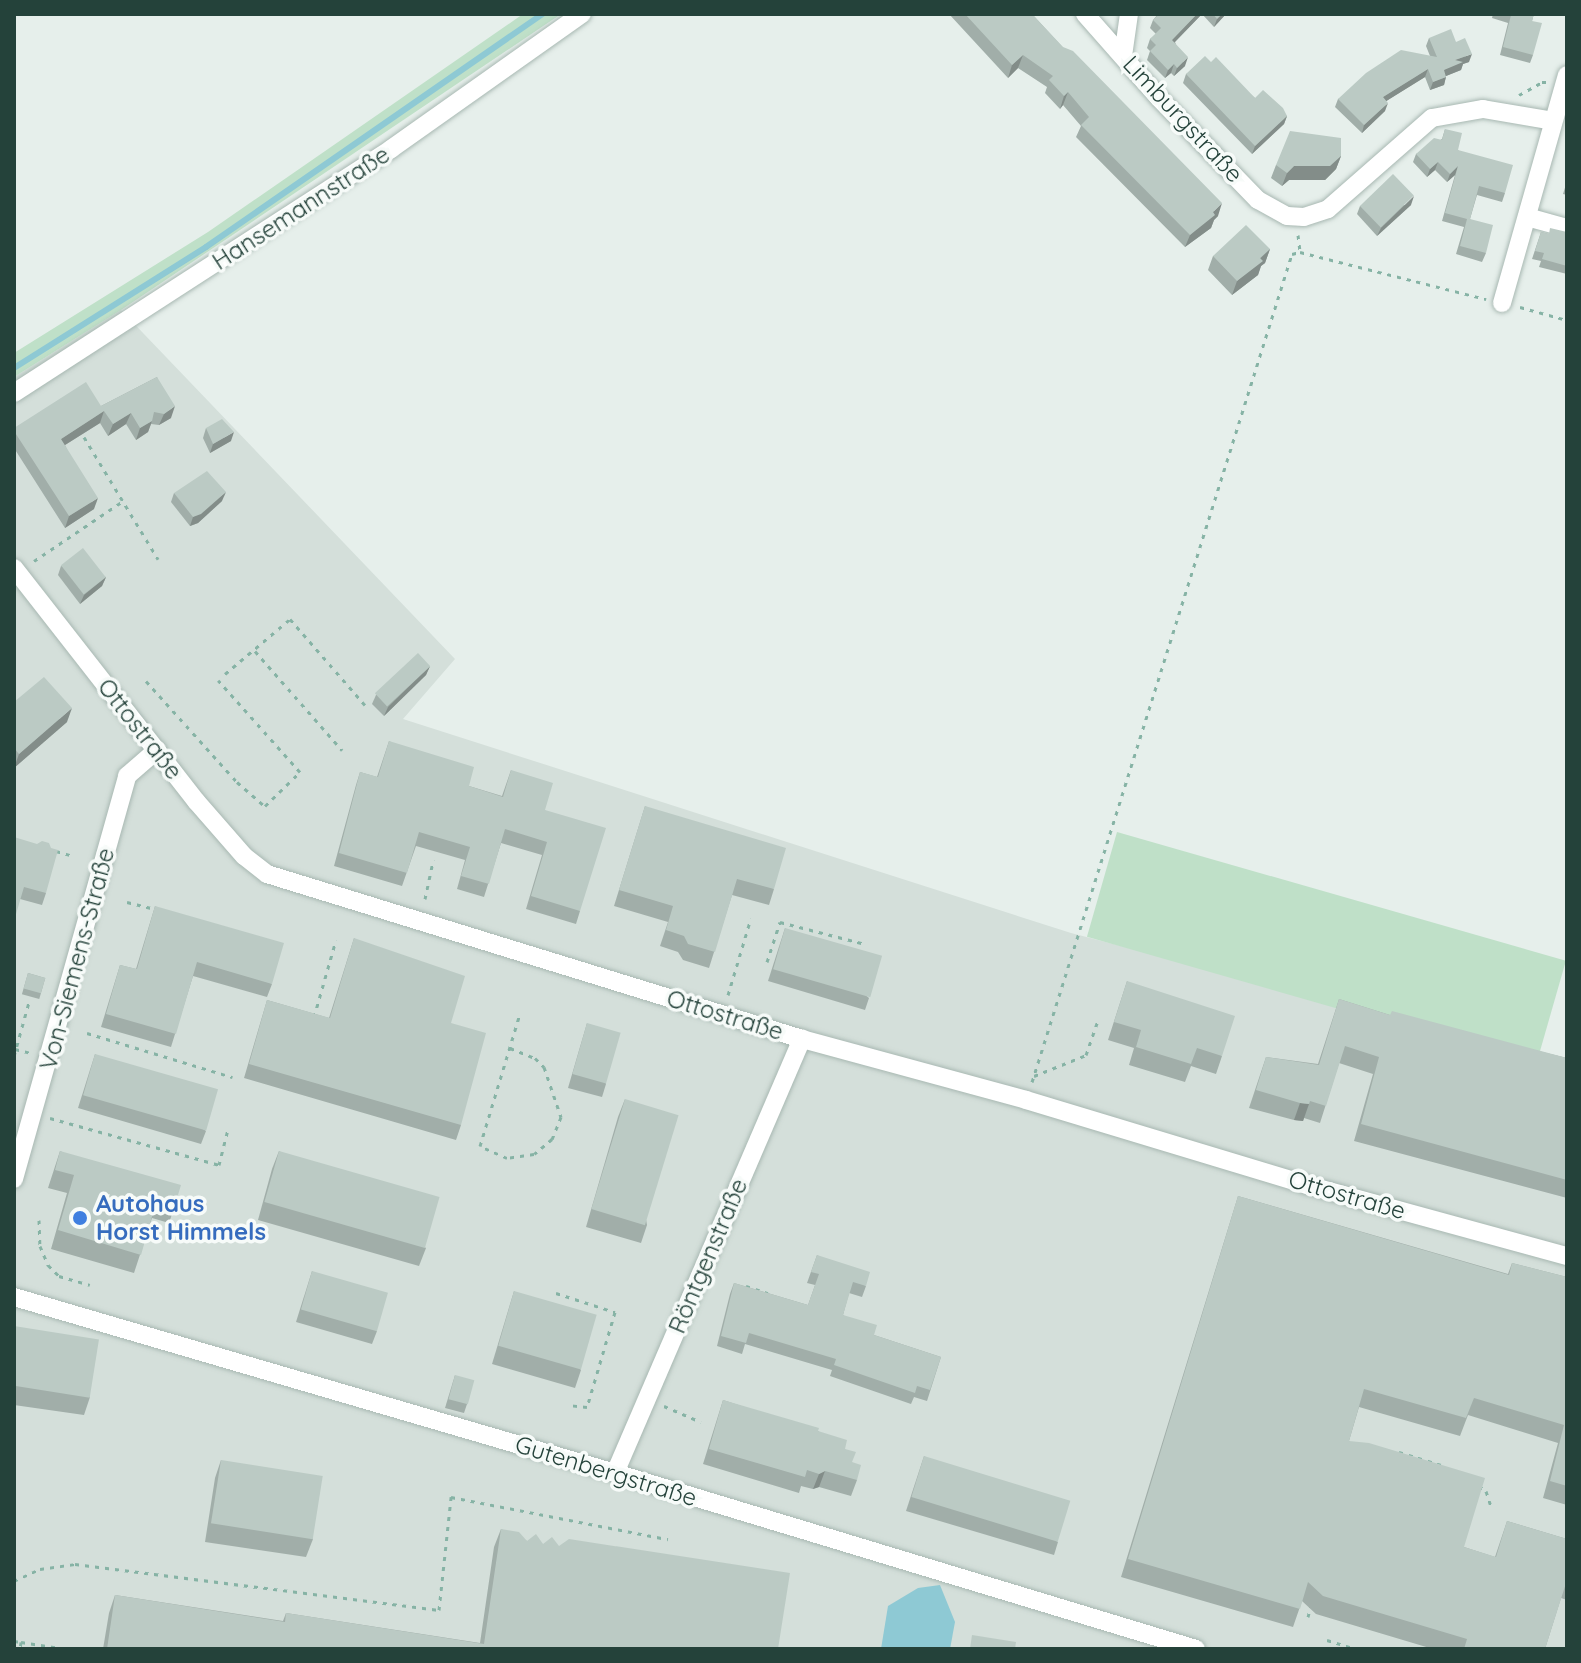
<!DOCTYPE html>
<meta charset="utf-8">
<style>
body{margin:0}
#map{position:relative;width:1581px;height:1663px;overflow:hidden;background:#e6efeb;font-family:Quicksand,sans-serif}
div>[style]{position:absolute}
.built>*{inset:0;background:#d4dfda}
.green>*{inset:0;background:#bfe0c8;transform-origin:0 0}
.water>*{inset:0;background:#8ec9d4}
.stream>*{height:6px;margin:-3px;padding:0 3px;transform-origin:3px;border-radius:3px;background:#8ec9d4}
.path>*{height:3px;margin-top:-1.5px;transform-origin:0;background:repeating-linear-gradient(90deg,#86b3a5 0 4px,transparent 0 10px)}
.roads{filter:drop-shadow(0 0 2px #a8b8b2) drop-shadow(0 0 2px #a8b8b2)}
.street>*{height:18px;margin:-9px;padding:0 9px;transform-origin:9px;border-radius:9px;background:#fff}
.wall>*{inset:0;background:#a1aea9;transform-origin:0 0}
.shaded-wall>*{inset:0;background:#838d89}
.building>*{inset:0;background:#bbcac4;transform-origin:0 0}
.dots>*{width:22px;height:22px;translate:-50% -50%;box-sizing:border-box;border:4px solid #f7fbf9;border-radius:50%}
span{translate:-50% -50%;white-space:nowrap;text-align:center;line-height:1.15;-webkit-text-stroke:7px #f7fbf9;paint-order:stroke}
.street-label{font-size:24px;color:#24423a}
.shop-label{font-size:24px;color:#366cbe;font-weight:700}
.left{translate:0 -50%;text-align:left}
.frame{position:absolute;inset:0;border:16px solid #24423a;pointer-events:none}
</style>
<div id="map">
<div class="built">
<i style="clip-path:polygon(121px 310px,455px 659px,403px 719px,1071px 933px,1567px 1062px,1567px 1649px,14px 1649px,14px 377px)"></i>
</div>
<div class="green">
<i style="clip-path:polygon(523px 14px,561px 14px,121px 310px,14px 377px,14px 353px,208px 232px)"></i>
<i style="left:1117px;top:832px;width:467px;height:109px;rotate:16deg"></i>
</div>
<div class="water">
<i style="clip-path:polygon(940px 1585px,955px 1622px,950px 1649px,881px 1649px,888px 1606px,918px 1588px)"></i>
</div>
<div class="stream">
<i style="left:14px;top:368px;width:227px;rotate:-32.2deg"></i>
<i style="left:206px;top:247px;width:410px;rotate:-34.7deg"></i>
</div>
<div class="path">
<i style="left:1519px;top:95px;width:26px;rotate:-29deg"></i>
<i style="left:1542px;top:82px;width:6px"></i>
<i style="left:1298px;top:235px;width:17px;rotate:83deg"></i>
<i style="left:1300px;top:252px;width:192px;rotate:14.2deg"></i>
<i style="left:1520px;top:307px;width:49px;rotate:15.5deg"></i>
<i style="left:84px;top:437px;width:143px;rotate:58.8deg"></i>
<i style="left:34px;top:561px;width:107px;rotate:-34deg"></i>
<i style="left:255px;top:651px;width:132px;rotate:48.7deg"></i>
<i style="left:225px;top:674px;width:85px;rotate:-40.2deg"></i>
<i style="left:290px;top:619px;width:114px;rotate:48.9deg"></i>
<i style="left:146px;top:681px;width:136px;rotate:48deg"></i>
<i style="left:237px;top:782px;width:37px;rotate:41deg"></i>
<i style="left:265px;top:806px;width:49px;rotate:-44.2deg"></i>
<i style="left:300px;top:772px;width:123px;rotate:-131.7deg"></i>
<i style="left:56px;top:851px;width:15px;rotate:16deg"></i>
<i style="left:425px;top:899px;width:40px;rotate:-78deg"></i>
<i style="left:127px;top:902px;width:30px;rotate:14deg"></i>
<i style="left:767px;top:962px;width:42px;rotate:-72deg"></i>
<i style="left:780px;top:922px;width:88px;rotate:14.5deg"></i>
<i style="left:728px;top:995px;width:80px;rotate:-73.4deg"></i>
<i style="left:314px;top:1017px;width:80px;rotate:-74.1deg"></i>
<i style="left:87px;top:1033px;width:152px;rotate:16.9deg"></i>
<i style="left:510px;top:1048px;width:27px;rotate:22deg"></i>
<i style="left:535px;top:1058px;width:13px;rotate:45deg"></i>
<i style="left:544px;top:1067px;width:53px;rotate:71.2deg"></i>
<i style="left:561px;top:1117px;width:24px;rotate:112deg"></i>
<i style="left:552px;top:1139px;width:23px;rotate:140deg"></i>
<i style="left:534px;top:1154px;width:27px;rotate:172deg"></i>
<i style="left:507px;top:1158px;width:30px;rotate:-156deg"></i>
<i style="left:480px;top:1146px;width:135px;rotate:-73.2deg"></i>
<i style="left:15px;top:1049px;width:16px;rotate:14deg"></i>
<i style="left:14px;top:1056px;width:56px;rotate:-74.5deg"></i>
<i style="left:1034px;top:1076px;width:56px;rotate:-22deg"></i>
<i style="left:1086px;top:1055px;width:36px;rotate:-71deg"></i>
<i style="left:1032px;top:1082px;width:868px;rotate:-72.57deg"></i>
<i style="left:1292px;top:254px;width:8px;rotate:-14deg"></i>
<i style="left:50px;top:1118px;width:175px;rotate:15.5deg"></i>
<i style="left:219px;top:1165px;width:36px;rotate:-76deg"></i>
<i style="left:39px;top:1220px;width:26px;rotate:88deg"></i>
<i style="left:40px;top:1246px;width:21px;rotate:67deg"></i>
<i style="left:48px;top:1265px;width:16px;rotate:45deg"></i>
<i style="left:59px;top:1276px;width:32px;rotate:16deg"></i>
<i style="left:746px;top:1286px;width:23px;rotate:18deg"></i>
<i style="left:556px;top:1293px;width:62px;rotate:17.9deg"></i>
<i style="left:615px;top:1312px;width:99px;rotate:106.4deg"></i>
<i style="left:587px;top:1407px;width:18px;rotate:-174deg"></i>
<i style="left:664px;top:1406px;width:40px;rotate:23.4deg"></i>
<i style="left:1399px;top:1452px;width:44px;rotate:17.2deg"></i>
<i style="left:1479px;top:1486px;width:9px;rotate:36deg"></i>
<i style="left:1486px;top:1491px;width:19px;rotate:72deg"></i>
<i style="left:14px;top:1581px;width:29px;rotate:-25deg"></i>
<i style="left:40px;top:1569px;width:35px;rotate:-8deg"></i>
<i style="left:75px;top:1564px;width:367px;rotate:7.2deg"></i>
<i style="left:439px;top:1610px;width:114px;rotate:-83.9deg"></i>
<i style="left:451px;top:1497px;width:221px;rotate:11deg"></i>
<i style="left:1308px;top:1617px;width:12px;rotate:-76deg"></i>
<i style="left:1327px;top:1640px;width:31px;rotate:17deg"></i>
<i style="left:14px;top:1641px;width:7px;rotate:8deg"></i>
<i style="left:21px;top:1642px;width:7px;rotate:98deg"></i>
<i style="left:21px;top:1642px;width:46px;rotate:8.8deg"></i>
</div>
<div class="roads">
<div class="street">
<i style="left:1085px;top:14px;width:112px;rotate:48.6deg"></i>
<i style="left:1159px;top:98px;width:142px;rotate:45.9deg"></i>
<i style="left:1258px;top:200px;width:33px;rotate:29deg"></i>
<i style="left:1287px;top:216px;width:17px;rotate:3deg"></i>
<i style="left:1304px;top:217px;width:25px;rotate:-18deg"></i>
<i style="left:1328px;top:209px;width:138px;rotate:-41.2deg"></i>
<i style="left:1432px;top:118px;width:52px;rotate:-10deg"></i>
<i style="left:1483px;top:109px;width:71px;rotate:9.7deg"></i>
<i style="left:1123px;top:56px;width:42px;rotate:-81.9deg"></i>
<i style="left:1527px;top:217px;width:41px;rotate:15.4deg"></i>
<i style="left:1502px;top:303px;width:237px;rotate:-74.1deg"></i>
<i style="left:14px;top:393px;width:449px;rotate:-32.9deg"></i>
<i style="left:391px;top:149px;width:234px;rotate:-35.3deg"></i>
<i style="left:14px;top:568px;width:296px;rotate:52deg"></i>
<i style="left:196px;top:801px;width:73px;rotate:48.9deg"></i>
<i style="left:244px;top:856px;width:29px;rotate:38deg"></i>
<i style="left:267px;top:874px;width:560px;rotate:17.14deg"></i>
<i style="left:802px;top:1039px;width:232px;rotate:15.2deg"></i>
<i style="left:1026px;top:1100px;width:294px;rotate:16.8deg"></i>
<i style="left:1307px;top:1185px;width:270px;rotate:15.3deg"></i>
<i style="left:14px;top:1179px;width:419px;rotate:-74.3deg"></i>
<i style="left:127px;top:776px;width:40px;rotate:-41deg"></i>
<i style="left:14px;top:1297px;width:626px;rotate:16.32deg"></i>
<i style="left:615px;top:1473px;width:607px;rotate:16.85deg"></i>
<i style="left:615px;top:1473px;width:473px;rotate:-66.7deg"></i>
</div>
</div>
<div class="wall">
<i style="clip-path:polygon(949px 14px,1032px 14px,1218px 216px,1214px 220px,1211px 228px,1185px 247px,1076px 137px,1081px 126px,1063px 105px,1060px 109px,1045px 93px,1047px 87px,1018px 68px,1008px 78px)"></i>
<i style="clip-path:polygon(1158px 14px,1202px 14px,1175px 42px,1185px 66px,1174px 76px,1171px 73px,1165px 78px,1147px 60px,1150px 51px,1147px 48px,1150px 39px,1156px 34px,1150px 28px,1153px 20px)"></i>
<i style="clip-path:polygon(1202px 14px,1226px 14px,1214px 27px)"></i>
<i style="clip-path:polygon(1493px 14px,1534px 14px,1532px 21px,1533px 55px,1530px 63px,1500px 55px,1508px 23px,1492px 18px)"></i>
<i style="clip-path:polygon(1429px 38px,1456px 42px,1469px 62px,1463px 64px,1461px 70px,1446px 76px,1444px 85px,1430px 90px,1425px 77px,1386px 101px,1385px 111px,1362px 133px,1335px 107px,1338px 99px,1430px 56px,1426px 46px)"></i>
<i style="clip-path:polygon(1211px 62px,1255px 98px,1287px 116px,1284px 124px,1252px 154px,1183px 83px,1186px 74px)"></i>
<i style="clip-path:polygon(1445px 129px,1458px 150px,1505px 193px,1502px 202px,1477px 195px,1470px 219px,1486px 253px,1482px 262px,1456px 254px,1464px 227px,1442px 221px,1455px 175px,1447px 182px,1435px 170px,1427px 177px,1413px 162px,1416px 154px,1442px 139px)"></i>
<i style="clip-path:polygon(1341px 156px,1336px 169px,1325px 180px,1289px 180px,1282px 186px,1271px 178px,1276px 165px)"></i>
<i style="clip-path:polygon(1567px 181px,1567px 195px,1563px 194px)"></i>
<i style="clip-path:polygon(1411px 205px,1377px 236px,1357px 214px,1360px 206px)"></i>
<i style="clip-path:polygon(1541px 232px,1548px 234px,1567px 232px,1567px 274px,1539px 267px,1541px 261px,1532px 259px)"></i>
<i style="clip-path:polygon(1270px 249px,1265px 263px,1261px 266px,1258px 275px,1232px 295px,1208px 270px,1213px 256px)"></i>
<i style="clip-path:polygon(157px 377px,171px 418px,159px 425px,151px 424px,148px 432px,136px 440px,126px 424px,108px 436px,100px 423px,65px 445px,94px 509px,65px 528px,14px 448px,14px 428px,101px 406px)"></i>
<i style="clip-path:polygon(206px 428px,231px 441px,210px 453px,203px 438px)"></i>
<i style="clip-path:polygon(174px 493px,222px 501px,198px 523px,190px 526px,171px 502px)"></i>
<i style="clip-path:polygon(61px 566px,106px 577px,102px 586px,80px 604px,58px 575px)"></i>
<i style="clip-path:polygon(430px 666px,426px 675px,384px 716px,372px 704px,376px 695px)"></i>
<i style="clip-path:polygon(14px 702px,67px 722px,14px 768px)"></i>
<i style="clip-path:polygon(389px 741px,469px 786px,502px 796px,511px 770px,545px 810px,580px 911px,576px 924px,526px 909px,542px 855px,501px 843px,484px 897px,457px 889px,465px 860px,416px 846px,402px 886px,334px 866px,356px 785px,360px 772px,377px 777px)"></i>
<i style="clip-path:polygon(645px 806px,774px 889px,769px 905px,732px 895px,709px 968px,683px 960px,678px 952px,660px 946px,668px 922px,614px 906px)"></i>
<i style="clip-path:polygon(14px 837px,46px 893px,42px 905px,20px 899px)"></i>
<i style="clip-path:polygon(155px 906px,272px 984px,267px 997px,193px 976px,171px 1047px,101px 1027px,120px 965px,136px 969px)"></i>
<i style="clip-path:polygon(785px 928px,869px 998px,865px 1010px,768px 981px)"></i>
<i style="clip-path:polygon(354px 938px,451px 1023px,461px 1125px,456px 1140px,244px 1078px,267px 1000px,329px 1018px)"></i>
<i style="left:28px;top:973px;width:18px;height:22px;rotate:16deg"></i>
<i style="clip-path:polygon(1127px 981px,1222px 1056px,1216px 1074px,1191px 1066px,1185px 1082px,1129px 1065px,1134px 1048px,1108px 1040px)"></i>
<i style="clip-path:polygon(1339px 999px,1390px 1015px,1567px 1058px,1567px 1198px,1354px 1141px,1373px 1074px,1339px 1063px,1320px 1123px,1304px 1118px,1303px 1121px,1294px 1120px,1249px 1108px,1266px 1057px,1318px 1064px)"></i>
<i style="clip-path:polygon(587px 1023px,606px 1084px,602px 1097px,568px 1088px)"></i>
<i style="clip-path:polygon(95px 1054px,206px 1131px,201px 1144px,78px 1108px)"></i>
<i style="clip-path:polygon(625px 1099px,647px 1225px,641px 1243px,586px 1227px,618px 1117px)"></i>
<i style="clip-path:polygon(60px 1151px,175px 1205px,169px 1223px,152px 1218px,134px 1273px,51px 1249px,67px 1193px,48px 1188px)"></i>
<i style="clip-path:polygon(279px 1151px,426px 1248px,419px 1266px,258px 1220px,272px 1169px)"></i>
<i style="clip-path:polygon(1238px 1196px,1508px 1274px,1512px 1263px,1567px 1277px,1567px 1505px,1543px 1498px,1558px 1443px,1468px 1415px,1460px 1436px,1359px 1407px,1349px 1441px,1464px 1547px,1495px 1557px,1507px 1521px,1567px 1539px,1567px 1600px,1561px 1598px,1545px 1649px,1433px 1649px,1316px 1614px,1302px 1601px,1293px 1627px,1121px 1577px)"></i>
<i style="clip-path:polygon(817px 1255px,866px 1286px,862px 1297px,849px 1293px,843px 1315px,874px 1335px,941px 1357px,927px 1401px,914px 1397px,911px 1404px,830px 1376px,832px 1370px,745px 1344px,742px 1354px,717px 1346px,730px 1294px,734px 1283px,808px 1305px,815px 1285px,807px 1283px)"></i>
<i style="clip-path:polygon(312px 1271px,377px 1331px,372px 1344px,296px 1322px)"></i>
<i style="clip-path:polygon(514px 1291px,581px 1370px,575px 1388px,492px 1364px)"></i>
<i style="clip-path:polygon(14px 1326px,90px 1397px,84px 1415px,14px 1405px)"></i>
<i style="clip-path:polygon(455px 1375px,467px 1404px,464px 1413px,445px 1408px)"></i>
<i style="clip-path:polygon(723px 1400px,818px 1431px,845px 1449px,852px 1462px,857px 1480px,851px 1496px,819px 1487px,813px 1489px,801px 1486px,799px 1493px,703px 1464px)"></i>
<i style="clip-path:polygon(924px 1456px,1058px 1542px,1054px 1555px,906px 1511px)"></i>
<i style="clip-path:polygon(221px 1460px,313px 1539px,306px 1557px,205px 1542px,215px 1478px)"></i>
<i style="clip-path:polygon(501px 1529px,527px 1541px,543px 1544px,778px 1649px,103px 1649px,109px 1613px,115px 1595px,283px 1621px,286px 1613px,480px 1643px,494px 1547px)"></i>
</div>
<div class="shaded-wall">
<i style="clip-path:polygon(1197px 14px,1202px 14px,1169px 48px,1172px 40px)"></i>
<i style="clip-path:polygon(1222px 14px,1226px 14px,1214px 27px,1217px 19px)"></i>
<i style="clip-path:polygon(1472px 54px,1469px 62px,1463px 64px,1461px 70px,1441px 78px,1444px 70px,1455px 60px)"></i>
<i style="clip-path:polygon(1023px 55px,1018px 68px,1008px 78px,1012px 65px)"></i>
<i style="clip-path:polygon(1188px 57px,1185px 66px,1174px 76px,1177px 68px)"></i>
<i style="clip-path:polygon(1174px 64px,1171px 73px,1165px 78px,1168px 70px)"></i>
<i style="clip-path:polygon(1428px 69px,1425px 77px,1380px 105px,1383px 97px)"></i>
<i style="clip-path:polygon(1446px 77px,1444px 85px,1430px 90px,1433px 82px)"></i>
<i style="clip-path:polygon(1068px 92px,1063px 105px,1060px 109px,1064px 96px)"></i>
<i style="clip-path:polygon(1388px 103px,1385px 111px,1362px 133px,1364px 125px)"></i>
<i style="clip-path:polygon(1287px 116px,1284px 124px,1252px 154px,1255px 146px)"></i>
<i style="clip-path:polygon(1341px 156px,1336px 169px,1325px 180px,1289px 180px,1282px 186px,1287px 173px,1294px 166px)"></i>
<i style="clip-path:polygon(1438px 162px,1435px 170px,1427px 177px,1430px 169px)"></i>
<i style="clip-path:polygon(1458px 166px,1455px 175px,1447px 182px,1450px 174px)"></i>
<i style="clip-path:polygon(1414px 196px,1411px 205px,1377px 236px,1381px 228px)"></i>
<i style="clip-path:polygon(1222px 203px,1218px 216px,1214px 220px,1211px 228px,1185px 247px,1190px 235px)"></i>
<i style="clip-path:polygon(1270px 249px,1265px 263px,1261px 266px,1258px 275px,1232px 295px,1237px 281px)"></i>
<i style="clip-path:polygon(175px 406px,171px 418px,159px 425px,164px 414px)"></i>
<i style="clip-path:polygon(104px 411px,100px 423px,57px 450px,61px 439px)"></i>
<i style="clip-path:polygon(131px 413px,126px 424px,108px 436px,113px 424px)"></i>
<i style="clip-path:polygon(152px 421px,148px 432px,136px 440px,140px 428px)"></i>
<i style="clip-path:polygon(234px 432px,231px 441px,210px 453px,213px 444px)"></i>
<i style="clip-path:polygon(226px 492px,222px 501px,198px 523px,190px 526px,193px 517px)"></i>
<i style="clip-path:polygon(98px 498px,94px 509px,65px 528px,69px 516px)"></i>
<i style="clip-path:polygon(106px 577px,102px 586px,80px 604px,84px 595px)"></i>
<i style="clip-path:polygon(430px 666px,426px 675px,384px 716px,388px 707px)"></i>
<i style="clip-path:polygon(72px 708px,67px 722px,14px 768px,19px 754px)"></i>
<i style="clip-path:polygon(1300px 1103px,1309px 1104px,1303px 1121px,1294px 1120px)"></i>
<i style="clip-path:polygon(825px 1471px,819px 1487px,813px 1489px,819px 1474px)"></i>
</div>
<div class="building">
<i style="clip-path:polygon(965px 14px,1032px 14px,1063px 47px,1073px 51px,1222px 203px,1213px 212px,1215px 215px,1190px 235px,1081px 125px,1089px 117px,1068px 92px,1064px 96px,1049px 80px,1053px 76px,1023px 55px,1012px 65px)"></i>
<i style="clip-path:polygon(1159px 14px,1197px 14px,1172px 40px,1188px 57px,1177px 68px,1174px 64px,1168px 70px,1150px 51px,1156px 45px,1150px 39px,1161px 28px,1153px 20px)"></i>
<i style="clip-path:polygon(1213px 14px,1222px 14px,1217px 19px)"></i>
<i style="clip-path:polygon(1507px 14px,1534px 14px,1532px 21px,1542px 23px,1533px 55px,1503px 47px,1511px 15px)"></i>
<i style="clip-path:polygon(1451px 29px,1456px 42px,1465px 38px,1472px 54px,1455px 60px,1463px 62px,1444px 70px,1446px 77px,1433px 82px,1428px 69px,1383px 97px,1388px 103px,1364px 125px,1338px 99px,1366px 73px,1401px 50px,1437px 57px,1429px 38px)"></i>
<i style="clip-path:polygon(1205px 56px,1211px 62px,1216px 57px,1255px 98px,1263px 90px,1283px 108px,1287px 116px,1255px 146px,1186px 74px)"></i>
<i style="clip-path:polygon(1445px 129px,1462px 133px,1458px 150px,1513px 165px,1505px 193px,1479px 186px,1470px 219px,1493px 225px,1486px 253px,1460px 246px,1467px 219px,1445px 213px,1458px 166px,1450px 174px,1438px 162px,1430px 169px,1416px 154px,1434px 138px,1442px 140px)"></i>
<i style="clip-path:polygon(1290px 131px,1341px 138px,1341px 156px,1330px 166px,1294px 166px,1287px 173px,1276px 165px)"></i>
<i style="left:1393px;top:174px;width:30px;height:46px;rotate:46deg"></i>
<i style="clip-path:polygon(1246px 225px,1270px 249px,1260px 258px,1263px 261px,1237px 281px,1213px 256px)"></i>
<i style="clip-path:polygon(1550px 228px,1567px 232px,1567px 266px,1542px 259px,1544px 253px,1535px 251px,1541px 232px,1549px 234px)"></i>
<i style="clip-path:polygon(157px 377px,175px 406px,164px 414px,154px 412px,152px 421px,140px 428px,131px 413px,113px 424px,104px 411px,61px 439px,98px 498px,69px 516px,14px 431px,14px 428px,86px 382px,101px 406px)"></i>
<i style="clip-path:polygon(222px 419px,234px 432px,213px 444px,206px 428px)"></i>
<i style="clip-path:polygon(207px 471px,226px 492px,201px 514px,193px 517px,174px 493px)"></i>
<i style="left:83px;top:548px;width:37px;height:28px;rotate:52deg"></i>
<i style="left:418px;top:653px;width:18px;height:59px;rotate:47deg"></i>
<i style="clip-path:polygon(44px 677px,72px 708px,19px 754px,14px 748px,14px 702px)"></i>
<i style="clip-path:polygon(389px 741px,474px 767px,469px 786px,503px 797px,511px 770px,553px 783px,545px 810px,606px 828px,580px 911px,531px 896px,547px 842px,505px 829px,489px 884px,461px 876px,470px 847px,419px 832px,407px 873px,339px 853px,360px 772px,378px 777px)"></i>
<i style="clip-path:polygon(645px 806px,786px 848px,774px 889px,737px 879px,715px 952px,688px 944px,684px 936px,666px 930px,673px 906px,619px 890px)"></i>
<i style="clip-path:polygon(14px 837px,37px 844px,42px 841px,49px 843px,51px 848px,58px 850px,46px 893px,24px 887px,14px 921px)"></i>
<i style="clip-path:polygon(155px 906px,284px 943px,272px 984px,197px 962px,176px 1034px,106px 1014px,120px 965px,137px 969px)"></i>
<i style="left:785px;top:928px;width:101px;height:43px;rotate:16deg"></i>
<i style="clip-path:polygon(354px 938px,465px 976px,451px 1023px,486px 1033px,461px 1125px,249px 1064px,267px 1000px,330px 1018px)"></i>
<i style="left:28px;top:973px;width:18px;height:16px;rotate:16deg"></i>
<i style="clip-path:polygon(1127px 981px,1235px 1016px,1222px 1056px,1197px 1048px,1191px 1064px,1136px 1047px,1141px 1030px,1114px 1022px)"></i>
<i style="clip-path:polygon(1339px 999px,1390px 1015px,1392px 1011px,1567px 1058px,1567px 1180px,1361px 1124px,1379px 1057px,1345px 1046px,1326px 1106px,1310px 1101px,1309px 1104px,1300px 1103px,1256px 1090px,1266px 1057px,1319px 1065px)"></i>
<i style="left:587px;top:1023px;width:35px;height:53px;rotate:16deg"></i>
<i style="left:95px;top:1054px;width:128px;height:43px;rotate:16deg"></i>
<i style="left:625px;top:1099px;width:56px;height:115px;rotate:17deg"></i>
<i style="clip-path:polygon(60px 1151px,181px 1185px,175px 1205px,157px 1199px,141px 1255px,58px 1230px,74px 1175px,55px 1170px)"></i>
<i style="left:279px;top:1151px;width:167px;height:53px;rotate:16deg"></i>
<i style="clip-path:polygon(1238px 1196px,1509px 1275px,1512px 1263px,1567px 1277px,1567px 1486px,1550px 1481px,1564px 1425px,1474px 1398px,1466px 1418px,1364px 1389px,1349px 1441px,1369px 1443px,1485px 1478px,1464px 1547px,1496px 1557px,1507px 1521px,1567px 1539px,1567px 1580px,1545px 1649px,1464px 1649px,1467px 1639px,1323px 1596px,1308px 1582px,1300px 1609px,1128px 1559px)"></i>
<i style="clip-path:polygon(817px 1255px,870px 1272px,866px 1286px,853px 1282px,843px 1315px,877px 1325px,874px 1335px,941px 1357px,930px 1390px,917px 1386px,915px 1393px,834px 1365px,836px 1359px,749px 1333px,746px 1343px,721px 1336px,734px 1283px,808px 1305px,819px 1274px,811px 1272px)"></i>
<i style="left:312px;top:1271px;width:79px;height:40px;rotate:16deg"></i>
<i style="left:514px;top:1291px;width:86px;height:57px;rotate:16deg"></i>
<i style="left:14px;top:1326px;width:86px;height:59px;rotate:9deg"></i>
<i style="left:455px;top:1375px;width:20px;height:25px;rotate:15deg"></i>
<i style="clip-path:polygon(723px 1400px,819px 1428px,818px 1431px,847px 1440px,845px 1449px,856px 1452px,852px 1462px,861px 1465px,857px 1480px,825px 1471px,819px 1474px,807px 1470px,805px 1477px,709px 1449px)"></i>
<i style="left:924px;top:1456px;width:153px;height:43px;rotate:17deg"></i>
<i style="left:221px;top:1460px;width:103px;height:64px;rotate:9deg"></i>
<i style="clip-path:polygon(501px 1529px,519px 1532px,527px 1541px,536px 1534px,543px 1544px,552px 1537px,559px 1546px,569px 1539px,790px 1573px,778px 1649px,107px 1649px,115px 1595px,285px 1622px,286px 1613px,484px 1644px)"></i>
<i style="clip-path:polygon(972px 1635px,1016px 1642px,1015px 1649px,970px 1649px)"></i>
</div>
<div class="dots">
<i style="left:80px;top:1218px;background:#3f7fe0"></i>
</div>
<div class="street-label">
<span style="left:1183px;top:119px;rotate:47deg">Limburgstraße</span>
<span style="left:301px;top:208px;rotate:-33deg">Hansemannstraße</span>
<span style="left:140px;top:729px;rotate:52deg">Ottostraße</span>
<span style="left:77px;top:959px;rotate:-75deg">Von-Siemens-Straße</span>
<span style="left:725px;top:1015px;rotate:17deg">Ottostraße</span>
<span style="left:1347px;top:1195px;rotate:16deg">Ottostraße</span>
<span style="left:708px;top:1256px;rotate:-67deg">Röntgenstraße</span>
<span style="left:606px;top:1471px;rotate:17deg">Gutenbergstraße</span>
</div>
<div class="shop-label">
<span class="left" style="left:96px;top:1218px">Autohaus<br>Horst Himmels</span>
</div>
<div class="frame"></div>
</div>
